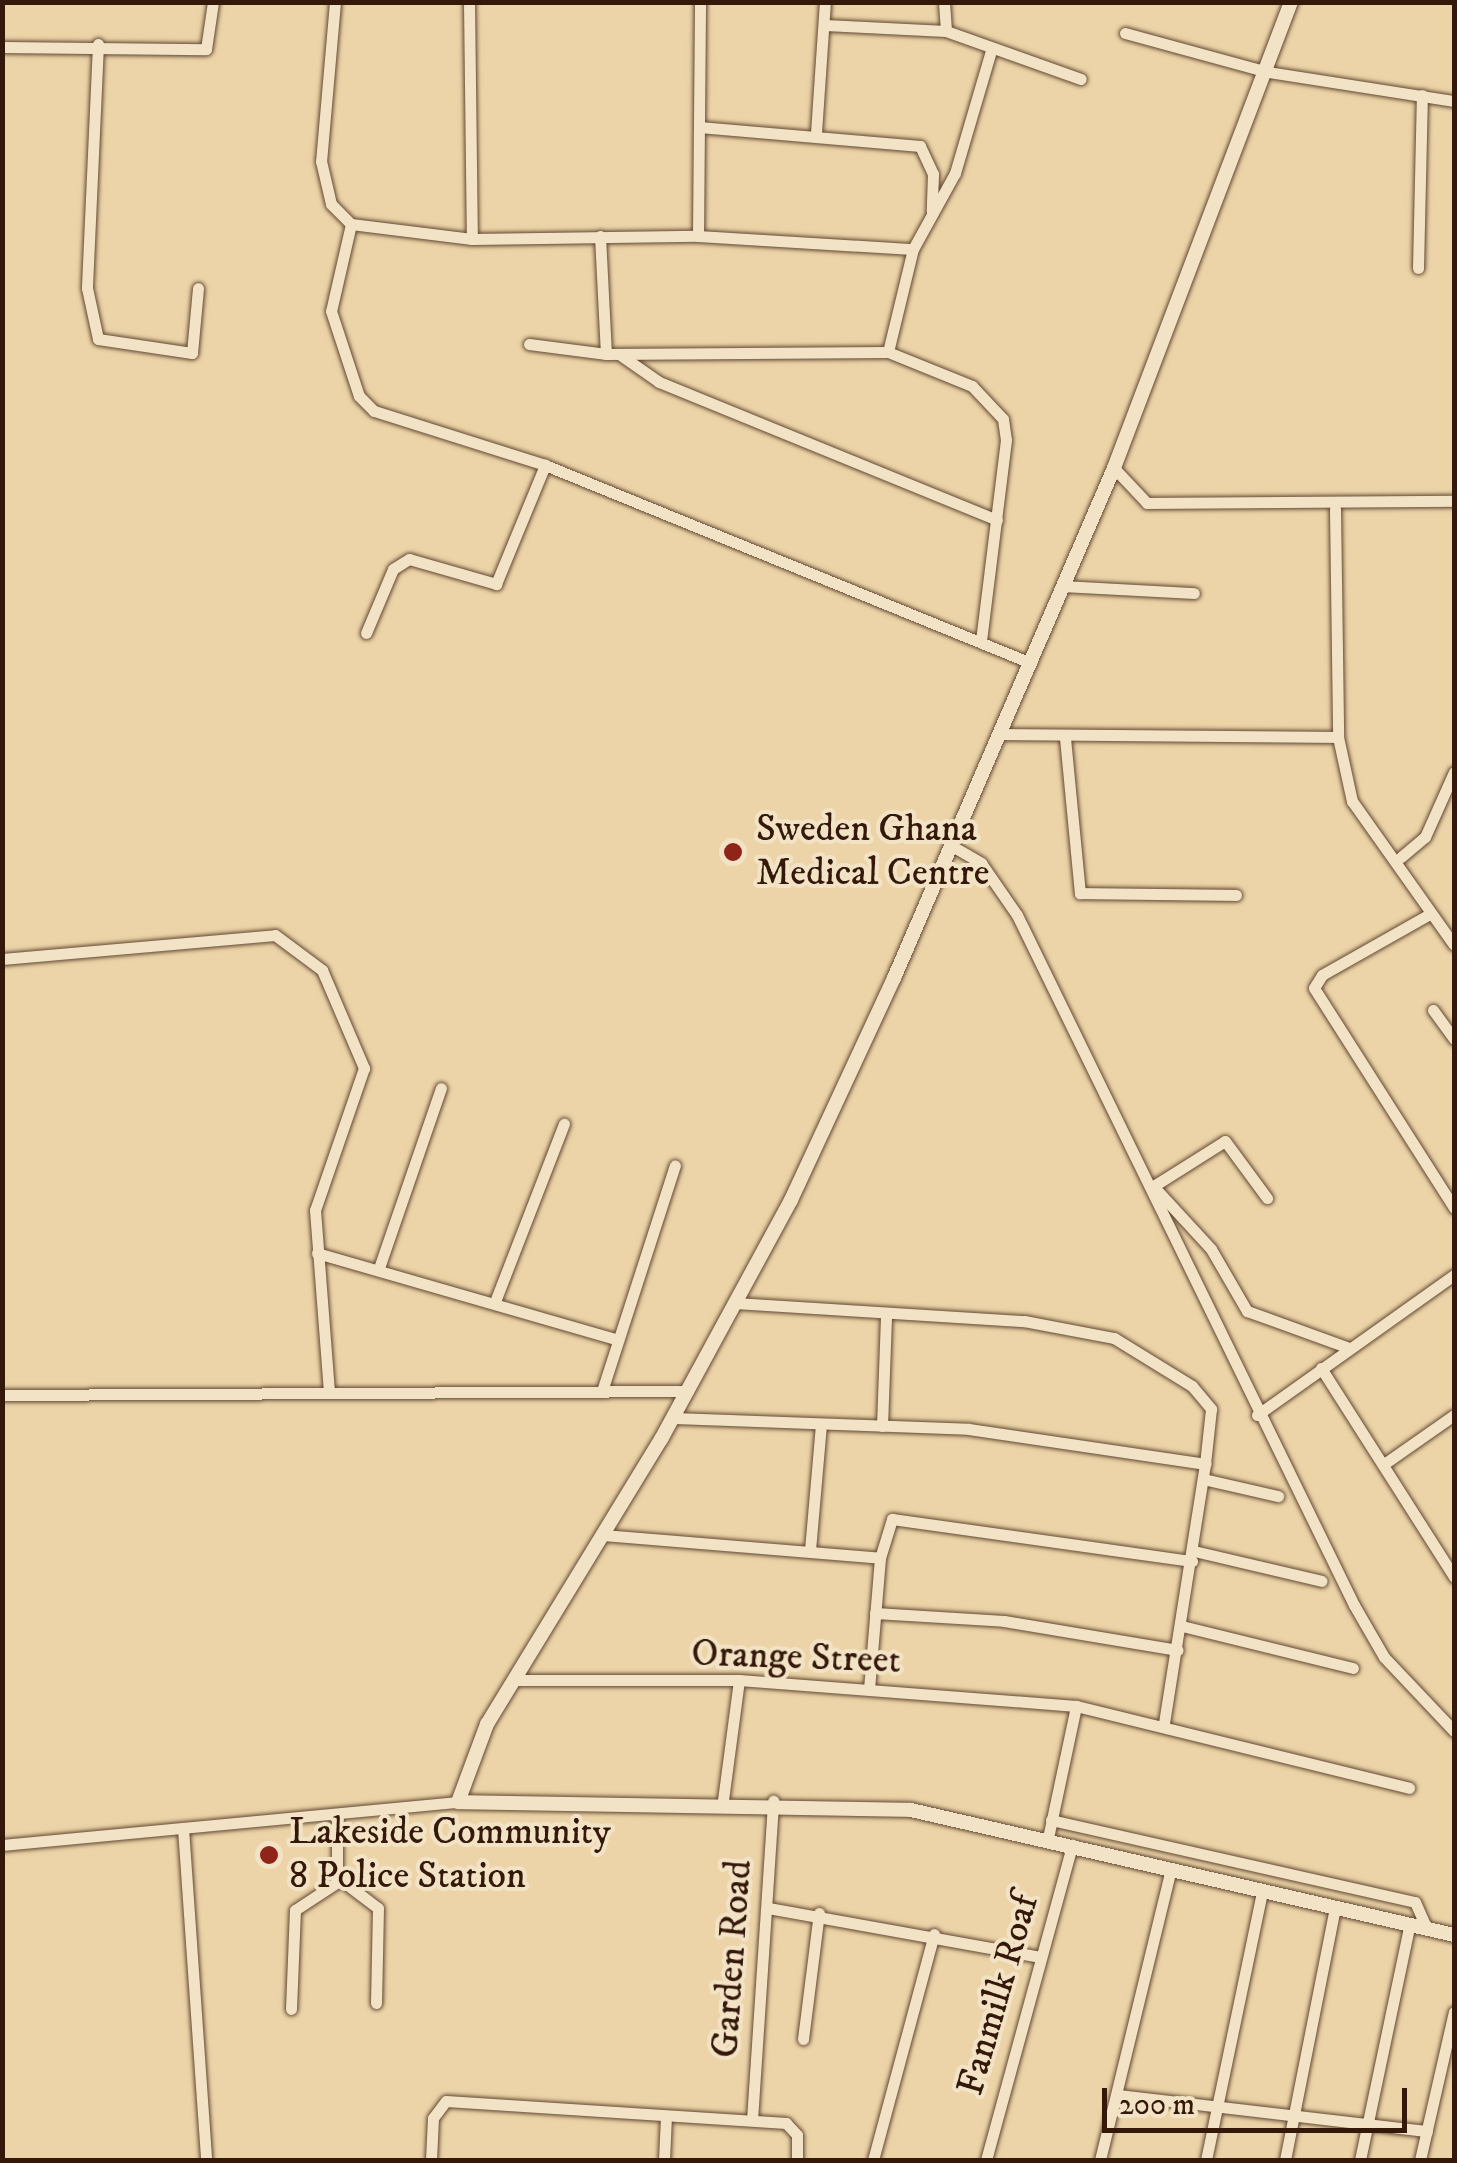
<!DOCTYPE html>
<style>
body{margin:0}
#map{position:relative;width:1457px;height:2163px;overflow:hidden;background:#ecd4a8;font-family:"IM FELL DW Pica",serif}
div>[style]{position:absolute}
.roads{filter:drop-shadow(0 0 2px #624832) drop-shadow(0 0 2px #624832)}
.minor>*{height:11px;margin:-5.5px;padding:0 5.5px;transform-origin:5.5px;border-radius:5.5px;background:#f3e3c6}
.tertiary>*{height:14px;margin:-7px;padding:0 7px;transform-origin:7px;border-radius:7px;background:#f3e3c6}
.dots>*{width:28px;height:28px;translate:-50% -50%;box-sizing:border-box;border:5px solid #f3e3c6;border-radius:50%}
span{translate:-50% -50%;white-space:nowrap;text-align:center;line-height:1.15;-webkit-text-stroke:8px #f3e3c6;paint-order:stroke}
.poi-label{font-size:38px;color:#34190a}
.left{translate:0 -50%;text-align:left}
.street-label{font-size:38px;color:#34190a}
.frame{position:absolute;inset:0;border:5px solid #34190a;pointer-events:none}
.scale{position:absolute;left:1102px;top:2088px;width:305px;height:45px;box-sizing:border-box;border:5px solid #34190a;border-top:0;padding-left:12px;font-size:30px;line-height:35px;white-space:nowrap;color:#34190a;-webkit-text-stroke:8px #f3e3c6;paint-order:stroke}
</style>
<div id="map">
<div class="roads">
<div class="minor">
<i style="left:335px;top:2px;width:160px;rotate:95deg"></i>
<i style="left:321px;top:161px;width:44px;rotate:76.9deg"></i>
<i style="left:331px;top:204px;width:28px;rotate:45deg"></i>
<i style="left:351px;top:224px;width:122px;rotate:7.1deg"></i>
<i style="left:472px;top:239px;width:226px;rotate:-0.8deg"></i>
<i style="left:698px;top:236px;width:215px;rotate:3.5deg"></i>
<i style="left:469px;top:2px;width:237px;rotate:89.3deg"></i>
<i style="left:944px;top:2px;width:29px;rotate:86deg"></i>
<i style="left:825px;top:25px;width:121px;rotate:2.8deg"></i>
<i style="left:946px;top:31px;width:143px;rotate:19.6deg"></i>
<i style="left:1125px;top:33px;width:148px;rotate:15.3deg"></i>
<i style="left:1268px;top:72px;width:188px;rotate:8.9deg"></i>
<i style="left:98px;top:44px;width:244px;rotate:92.6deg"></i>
<i style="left:87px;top:288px;width:52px;rotate:77.8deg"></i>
<i style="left:98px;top:339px;width:95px;rotate:8.5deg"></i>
<i style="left:192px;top:353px;width:65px;rotate:-84.7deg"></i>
<i style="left:2px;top:47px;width:204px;rotate:0.6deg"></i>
<i style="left:206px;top:49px;width:48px;rotate:-81.5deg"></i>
<i style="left:699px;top:127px;width:222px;rotate:4.9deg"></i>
<i style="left:920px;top:146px;width:31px;rotate:65deg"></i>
<i style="left:933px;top:174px;width:37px;rotate:92deg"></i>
<i style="left:816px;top:133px;width:131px;rotate:-86.1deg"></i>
<i style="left:351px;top:224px;width:89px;rotate:102.9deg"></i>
<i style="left:331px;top:311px;width:89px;rotate:71.8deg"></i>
<i style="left:359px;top:396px;width:21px;rotate:45deg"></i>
<i style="left:374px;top:411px;width:179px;rotate:17.5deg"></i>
<i style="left:545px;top:465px;width:525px;rotate:22.17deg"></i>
<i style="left:600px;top:236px;width:118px;rotate:87.1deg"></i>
<i style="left:698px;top:236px;width:234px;rotate:-89.5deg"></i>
<i style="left:1418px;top:268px;width:173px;rotate:-88.7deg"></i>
<i style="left:529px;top:344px;width:78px;rotate:7.4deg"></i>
<i style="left:606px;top:354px;width:282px;rotate:-0.4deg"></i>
<i style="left:888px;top:352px;width:91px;rotate:22deg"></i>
<i style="left:972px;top:386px;width:45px;rotate:46.8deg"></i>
<i style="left:1003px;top:419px;width:21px;rotate:82deg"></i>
<i style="left:1006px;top:440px;width:204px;rotate:97.1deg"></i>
<i style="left:888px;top:352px;width:106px;rotate:-76.4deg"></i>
<i style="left:913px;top:249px;width:87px;rotate:-61.1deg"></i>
<i style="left:955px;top:173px;width:127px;rotate:-73.6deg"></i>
<i style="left:619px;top:354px;width:49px;rotate:35deg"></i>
<i style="left:659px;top:382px;width:365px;rotate:22.2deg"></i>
<i style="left:1114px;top:468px;width:48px;rotate:46.7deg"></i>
<i style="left:1147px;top:503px;width:307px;rotate:-0.4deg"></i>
<i style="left:1335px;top:509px;width:228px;rotate:89.2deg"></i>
<i style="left:1338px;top:737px;width:66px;rotate:77.7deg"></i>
<i style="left:1352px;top:801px;width:176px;rotate:54.7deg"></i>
<i style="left:1063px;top:586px;width:131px;rotate:3.1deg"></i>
<i style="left:366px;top:633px;width:69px;rotate:-67.1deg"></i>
<i style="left:393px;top:569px;width:19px;rotate:-32deg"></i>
<i style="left:409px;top:559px;width:91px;rotate:16deg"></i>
<i style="left:496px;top:584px;width:129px;rotate:-67.6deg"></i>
<i style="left:1001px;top:734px;width:337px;rotate:0.5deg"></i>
<i style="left:1065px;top:738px;width:156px;rotate:84.5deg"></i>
<i style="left:1080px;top:893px;width:156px;rotate:0.7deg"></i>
<i style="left:952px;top:846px;width:34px;rotate:30deg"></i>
<i style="left:981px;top:863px;width:63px;rotate:55.3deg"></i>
<i style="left:1017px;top:915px;width:768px;rotate:63.97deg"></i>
<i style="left:1354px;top:1605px;width:60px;rotate:60deg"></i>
<i style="left:1384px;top:1657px;width:102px;rotate:46.6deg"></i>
<i style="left:1401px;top:857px;width:31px;rotate:-40deg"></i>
<i style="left:1425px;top:837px;width:71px;rotate:-66deg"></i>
<i style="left:1428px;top:915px;width:122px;rotate:150.5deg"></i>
<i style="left:1322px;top:975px;width:15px;rotate:122deg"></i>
<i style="left:1314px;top:988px;width:261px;rotate:57.5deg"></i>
<i style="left:2px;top:959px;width:274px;rotate:-5deg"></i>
<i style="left:275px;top:935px;width:59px;rotate:36.7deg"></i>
<i style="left:322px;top:970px;width:107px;rotate:66.8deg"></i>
<i style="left:364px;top:1068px;width:150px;rotate:109deg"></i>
<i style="left:315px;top:1210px;width:181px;rotate:85.6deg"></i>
<i style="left:1433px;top:1010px;width:36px;rotate:54deg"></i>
<i style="left:1152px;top:1187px;width:86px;rotate:-32.2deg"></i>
<i style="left:1225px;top:1141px;width:71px;rotate:53.6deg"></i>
<i style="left:1154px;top:1187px;width:84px;rotate:47.4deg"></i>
<i style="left:1211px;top:1249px;width:72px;rotate:59.9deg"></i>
<i style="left:1247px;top:1311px;width:109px;rotate:19.9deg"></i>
<i style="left:317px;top:1253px;width:313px;rotate:16.1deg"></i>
<i style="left:380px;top:1265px;width:187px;rotate:-71deg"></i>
<i style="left:496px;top:1299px;width:188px;rotate:-68.8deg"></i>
<i style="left:735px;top:1303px;width:290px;rotate:3.6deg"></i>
<i style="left:1024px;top:1321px;width:92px;rotate:10.7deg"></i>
<i style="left:1114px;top:1338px;width:92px;rotate:31.6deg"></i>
<i style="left:1192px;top:1386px;width:30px;rotate:50deg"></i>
<i style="left:1211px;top:1409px;width:55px;rotate:96.2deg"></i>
<i style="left:1321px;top:1368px;width:248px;rotate:57.5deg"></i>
<i style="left:602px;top:1391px;width:237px;rotate:-72.1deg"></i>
<i style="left:2px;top:1395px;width:686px;rotate:-0.33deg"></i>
<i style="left:1257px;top:1415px;width:242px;rotate:-35.4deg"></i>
<i style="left:673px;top:1418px;width:296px;rotate:2.1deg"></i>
<i style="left:969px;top:1429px;width:239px;rotate:8.4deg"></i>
<i style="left:1205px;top:1464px;width:263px;rotate:99deg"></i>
<i style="left:882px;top:1426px;width:110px;rotate:-87.9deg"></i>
<i style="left:1384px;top:1464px;width:85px;rotate:-35deg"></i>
<i style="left:1208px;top:1480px;width:72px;rotate:12.9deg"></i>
<i style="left:603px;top:1535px;width:278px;rotate:4.7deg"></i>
<i style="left:880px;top:1558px;width:41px;rotate:-72.9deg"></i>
<i style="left:892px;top:1519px;width:303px;rotate:8deg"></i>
<i style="left:810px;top:1550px;width:125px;rotate:-85deg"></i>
<i style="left:1194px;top:1551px;width:131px;rotate:13.2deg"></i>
<i style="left:875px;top:1613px;width:129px;rotate:3.5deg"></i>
<i style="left:1004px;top:1621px;width:176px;rotate:9.5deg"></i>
<i style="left:1182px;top:1626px;width:176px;rotate:13.8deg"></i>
<i style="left:512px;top:1680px;width:227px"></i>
<i style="left:739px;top:1680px;width:338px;rotate:4.4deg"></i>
<i style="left:1076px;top:1706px;width:343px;rotate:13.8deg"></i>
<i style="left:869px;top:1689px;width:131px;rotate:-85.2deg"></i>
<i style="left:723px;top:1800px;width:121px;rotate:-82.4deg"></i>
<i style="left:337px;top:1815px;width:62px;rotate:90deg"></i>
<i style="left:337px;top:1877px;width:51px;rotate:37.1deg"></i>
<i style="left:378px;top:1908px;width:95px;rotate:91.2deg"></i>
<i style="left:1051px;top:1820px;width:373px;rotate:12.7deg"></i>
<i style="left:1415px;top:1902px;width:27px;rotate:66deg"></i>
<i style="left:183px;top:1828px;width:333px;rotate:86deg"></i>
<i style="left:1048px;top:1838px;width:135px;rotate:-78deg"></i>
<i style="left:2px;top:1845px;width:458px;rotate:-5.4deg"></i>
<i style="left:768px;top:1908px;width:277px;rotate:10.2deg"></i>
<i style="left:291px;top:2009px;width:99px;rotate:-87.7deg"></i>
<i style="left:295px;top:1910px;width:53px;rotate:-33.4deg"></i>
<i style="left:803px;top:2039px;width:127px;rotate:-82.8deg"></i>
<i style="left:1119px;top:2095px;width:310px;rotate:6.7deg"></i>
<i style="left:752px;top:2120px;width:320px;rotate:-86.2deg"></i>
<i style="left:431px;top:2160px;width:42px;rotate:-87.3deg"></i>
<i style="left:433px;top:2118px;width:21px;rotate:-53deg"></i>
<i style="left:446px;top:2101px;width:341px;rotate:3.7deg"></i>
<i style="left:786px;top:2123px;width:16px;rotate:47deg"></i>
<i style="left:797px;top:2135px;width:25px;rotate:90deg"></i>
<i style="left:664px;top:2160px;width:44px;rotate:-87.4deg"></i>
<i style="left:873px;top:2160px;width:234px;rotate:-74.9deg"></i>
<i style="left:986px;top:2160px;width:327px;rotate:-74.7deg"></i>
<i style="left:1100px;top:2160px;width:300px;rotate:-76.3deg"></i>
<i style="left:1206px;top:2160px;width:275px;rotate:-78.2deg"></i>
<i style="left:1285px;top:2160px;width:258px;rotate:-78.8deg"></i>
<i style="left:1360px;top:2160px;width:242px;rotate:-78.1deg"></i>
<i style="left:1420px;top:2160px;width:152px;rotate:-77.1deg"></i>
</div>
<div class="tertiary">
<i style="left:1291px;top:2px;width:498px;rotate:110.8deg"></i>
<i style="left:1114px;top:468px;width:555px;rotate:113.33deg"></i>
<i style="left:894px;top:978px;width:245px;rotate:114.9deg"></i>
<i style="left:791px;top:1200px;width:272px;rotate:118.5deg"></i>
<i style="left:661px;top:1439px;width:334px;rotate:121.4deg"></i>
<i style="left:487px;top:1724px;width:83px;rotate:110.4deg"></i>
<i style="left:458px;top:1802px;width:453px;rotate:1deg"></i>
<i style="left:911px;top:1810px;width:557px;rotate:12.96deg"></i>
</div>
</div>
<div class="dots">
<i style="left:733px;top:852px;background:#8f2418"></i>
<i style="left:269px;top:1855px;background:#8f2418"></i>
</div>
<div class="poi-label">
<span class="left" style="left:756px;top:852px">Sweden Ghana<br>Medical Centre</span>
<span class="left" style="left:289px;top:1855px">Lakeside Community<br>8 Police Station</span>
</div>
<div class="street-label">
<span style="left:796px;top:1658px;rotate:2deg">Orange Street</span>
<span style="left:733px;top:1959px;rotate:-86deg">Garden Road</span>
<span style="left:999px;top:1995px;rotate:-74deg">Fanmilk Roaf</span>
</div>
<div class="frame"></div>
<div class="scale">200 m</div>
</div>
